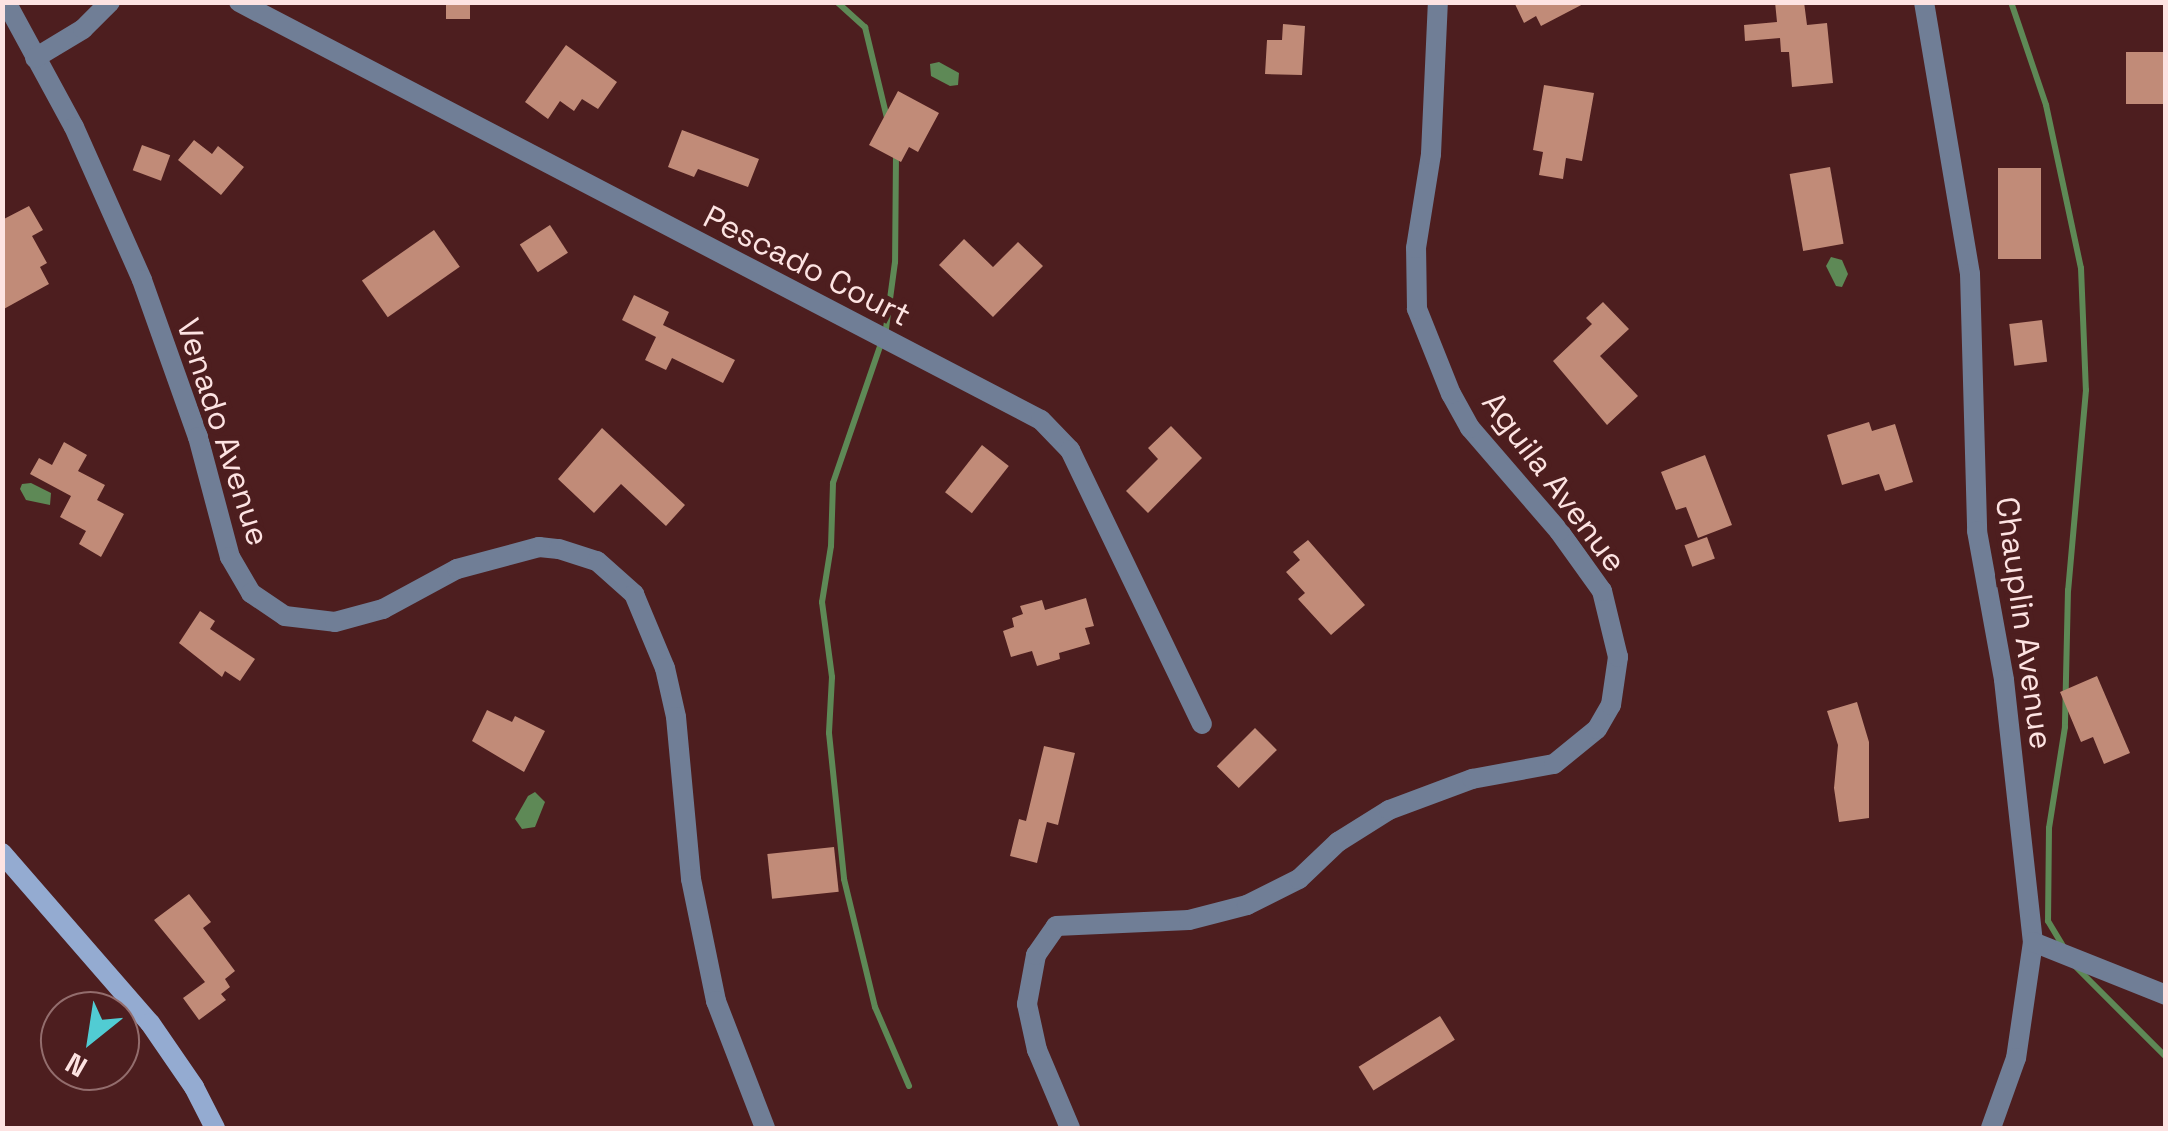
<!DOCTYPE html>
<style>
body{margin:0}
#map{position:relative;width:2168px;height:1131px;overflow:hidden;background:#4d1e1f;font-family:"Space Grotesk",sans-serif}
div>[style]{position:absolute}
.water>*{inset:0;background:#5e8956}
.stream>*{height:6px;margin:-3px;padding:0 3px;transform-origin:3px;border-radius:3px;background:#5e8956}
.building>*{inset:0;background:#c18b78;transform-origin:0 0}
.street>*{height:20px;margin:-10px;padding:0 10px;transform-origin:10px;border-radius:10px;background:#707e96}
.secondary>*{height:20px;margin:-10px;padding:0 10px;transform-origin:10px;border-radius:10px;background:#94abd1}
span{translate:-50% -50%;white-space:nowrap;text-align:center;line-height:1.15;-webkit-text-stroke:10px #4d1e1f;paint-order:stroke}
.street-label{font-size:32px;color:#fde3e2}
.frame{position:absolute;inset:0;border:5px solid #fde3e2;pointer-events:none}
.north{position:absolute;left:40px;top:991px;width:100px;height:100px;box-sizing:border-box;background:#4d1e1f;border:2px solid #936d6d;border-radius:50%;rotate:210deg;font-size:28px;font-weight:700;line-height:40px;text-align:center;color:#fde3e2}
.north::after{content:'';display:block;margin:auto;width:35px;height:45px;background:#51ccd3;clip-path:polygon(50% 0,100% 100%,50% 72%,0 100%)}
</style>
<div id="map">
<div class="water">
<i style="clip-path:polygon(939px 62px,959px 73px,958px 85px,950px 86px,931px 76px,930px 64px)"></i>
<i style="clip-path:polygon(1831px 257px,1842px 260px,1848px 274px,1842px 287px,1836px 286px,1826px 266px)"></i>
<i style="clip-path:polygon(31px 483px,51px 493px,50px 505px,26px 500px,20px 489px,22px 484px)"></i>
<i style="clip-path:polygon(535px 792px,545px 802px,535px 827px,522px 829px,515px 819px,528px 796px)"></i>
</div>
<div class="stream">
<i style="left:837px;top:2px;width:38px;rotate:42deg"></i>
<i style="left:865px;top:27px;width:94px;rotate:76.4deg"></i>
<i style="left:2011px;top:2px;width:109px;rotate:71.2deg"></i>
<i style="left:2046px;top:105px;width:167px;rotate:77.9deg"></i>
<i style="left:2081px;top:268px;width:122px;rotate:87.7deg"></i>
<i style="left:2086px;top:390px;width:201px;rotate:95.1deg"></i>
<i style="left:2068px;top:590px;width:137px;rotate:91.3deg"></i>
<i style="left:2065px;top:727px;width:102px;rotate:99deg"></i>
<i style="left:2049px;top:828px;width:93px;rotate:90.6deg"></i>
<i style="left:2048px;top:921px;width:29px;rotate:59deg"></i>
<i style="left:896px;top:155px;width:107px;rotate:90.5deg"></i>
<i style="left:895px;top:262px;width:68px;rotate:97.7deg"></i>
<i style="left:886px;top:329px;width:163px;rotate:109deg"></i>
<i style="left:833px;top:483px;width:63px;rotate:91.8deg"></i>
<i style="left:831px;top:546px;width:57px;rotate:99.1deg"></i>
<i style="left:822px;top:602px;width:76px;rotate:82.4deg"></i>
<i style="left:832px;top:677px;width:56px;rotate:93.1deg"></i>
<i style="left:829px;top:733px;width:147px;rotate:84.1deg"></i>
<i style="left:844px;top:879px;width:132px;rotate:76.4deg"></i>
<i style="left:875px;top:1007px;width:86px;rotate:66.7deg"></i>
<i style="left:2075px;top:966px;width:129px;rotate:45deg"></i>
</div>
<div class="building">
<i style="left:446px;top:2px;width:24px;height:17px"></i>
<i style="clip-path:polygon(1514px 2px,1587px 2px,1541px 26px,1536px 16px,1524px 23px)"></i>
<i style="clip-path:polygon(1775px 2px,1804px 2px,1807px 25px,1827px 23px,1833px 83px,1792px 87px,1789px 52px,1781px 52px,1780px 38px,1745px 41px,1744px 25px,1777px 22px)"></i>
<i style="clip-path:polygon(1283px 24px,1305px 26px,1302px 75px,1265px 74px,1267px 40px,1282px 40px)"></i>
<i style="clip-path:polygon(566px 45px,617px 82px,598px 109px,582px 99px,574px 111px,560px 101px,548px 119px,525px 102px)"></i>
<i style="left:2166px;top:52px;width:52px;height:40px;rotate:90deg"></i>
<i style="clip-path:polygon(1544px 85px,1594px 93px,1582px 161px,1566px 158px,1563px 179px,1539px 175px,1543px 152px,1533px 150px)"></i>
<i style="clip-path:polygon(898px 91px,939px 113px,918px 152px,909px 147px,901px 162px,869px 145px)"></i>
<i style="clip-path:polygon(682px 130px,759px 159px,748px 187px,698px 169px,694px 177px,668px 167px)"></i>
<i style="clip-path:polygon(194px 140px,212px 154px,218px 146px,244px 167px,221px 195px,178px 160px)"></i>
<i style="left:142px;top:145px;width:30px;height:27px;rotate:20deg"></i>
<i style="left:1830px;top:167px;width:78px;height:41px;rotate:80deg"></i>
<i style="left:1998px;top:168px;width:43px;height:91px"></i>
<i style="clip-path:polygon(29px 206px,43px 230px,32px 236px,47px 263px,40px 267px,49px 284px,2px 310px,2px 220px)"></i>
<i style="left:550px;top:225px;width:33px;height:36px;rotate:57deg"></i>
<i style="left:434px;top:230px;width:45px;height:88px;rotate:55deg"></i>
<i style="clip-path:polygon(964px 239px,993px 267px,1018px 242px,1043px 266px,993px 317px,939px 265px)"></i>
<i style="clip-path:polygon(634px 295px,669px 312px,663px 325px,735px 360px,723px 383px,672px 358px,666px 370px,645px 360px,656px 337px,622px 320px)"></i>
<i style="clip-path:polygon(1603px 302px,1629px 329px,1600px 356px,1638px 396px,1607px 425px,1553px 361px,1592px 324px,1586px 318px)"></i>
<i style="left:2042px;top:320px;width:42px;height:33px;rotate:83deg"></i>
<i style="clip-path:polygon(1869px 422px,1872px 431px,1895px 424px,1913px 482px,1885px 491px,1879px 474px,1842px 485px,1827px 435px)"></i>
<i style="clip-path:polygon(1171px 426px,1202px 458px,1148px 513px,1126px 491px,1158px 459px,1148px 448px)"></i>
<i style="clip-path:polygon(602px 428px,685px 505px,666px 526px,621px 484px,594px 513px,558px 479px)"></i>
<i style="clip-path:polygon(64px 442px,87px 455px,78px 471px,105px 485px,97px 500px,124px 514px,101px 557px,79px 544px,86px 531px,60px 517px,71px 496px,30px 474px,39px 458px,52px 465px)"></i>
<i style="left:982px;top:445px;width:34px;height:60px;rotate:38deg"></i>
<i style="clip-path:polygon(1705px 455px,1732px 525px,1698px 538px,1686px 507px,1676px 510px,1661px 472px)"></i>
<i style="left:1707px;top:537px;width:23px;height:24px;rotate:70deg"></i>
<i style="clip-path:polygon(1308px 540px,1365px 605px,1331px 635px,1298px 599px,1305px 593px,1286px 572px,1300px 560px,1293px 552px)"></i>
<i style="clip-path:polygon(1086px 598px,1094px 626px,1085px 628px,1090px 644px,1059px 653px,1060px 659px,1037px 666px,1032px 651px,1011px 657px,1003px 631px,1014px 627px,1012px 618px,1023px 614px,1020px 606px,1042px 600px,1045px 610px)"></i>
<i style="clip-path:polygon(200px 611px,215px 621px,210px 629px,255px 659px,240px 681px,225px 671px,222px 677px,179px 643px)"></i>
<i style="clip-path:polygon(2097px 676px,2130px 753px,2104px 764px,2093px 737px,2081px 742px,2060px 692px)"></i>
<i style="clip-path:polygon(1857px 702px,1869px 742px,1869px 818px,1839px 822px,1834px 788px,1838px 745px,1827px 711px)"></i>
<i style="clip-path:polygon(487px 710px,512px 722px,515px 716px,545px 731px,524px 772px,472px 741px)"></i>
<i style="left:1255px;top:728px;width:31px;height:54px;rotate:45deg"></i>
<i style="clip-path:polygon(1044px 746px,1075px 753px,1058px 825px,1047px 822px,1037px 863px,1010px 856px,1019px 819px,1026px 821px)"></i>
<i style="left:834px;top:847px;width:45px;height:67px;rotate:84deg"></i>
<i style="clip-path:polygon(189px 894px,211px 922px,203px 928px,235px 971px,225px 979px,230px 987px,221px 994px,226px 1000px,199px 1020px,183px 998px,205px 982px,154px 920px)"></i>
<i style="left:1440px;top:1016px;width:28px;height:96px;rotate:58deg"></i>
</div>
<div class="street">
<i style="left:6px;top:2px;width:142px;rotate:61.5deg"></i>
<i style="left:74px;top:127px;width:167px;rotate:66deg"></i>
<i style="left:142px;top:280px;width:167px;rotate:70.4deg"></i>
<i style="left:198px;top:437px;width:124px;rotate:75.1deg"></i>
<i style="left:230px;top:557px;width:42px;rotate:59.7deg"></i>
<i style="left:251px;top:593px;width:41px;rotate:34.1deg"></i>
<i style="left:285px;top:616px;width:50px;rotate:6.8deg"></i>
<i style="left:335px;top:622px;width:50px;rotate:-15.2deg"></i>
<i style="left:383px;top:609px;width:84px;rotate:-28.4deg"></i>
<i style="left:457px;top:569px;width:85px;rotate:-15deg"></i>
<i style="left:539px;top:547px;width:20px;rotate:6deg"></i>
<i style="left:559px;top:549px;width:40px;rotate:18deg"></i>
<i style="left:597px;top:561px;width:50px;rotate:41.7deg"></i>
<i style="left:634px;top:594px;width:80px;rotate:67.3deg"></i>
<i style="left:665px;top:668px;width:50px;rotate:77.3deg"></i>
<i style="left:676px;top:717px;width:163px;rotate:84.7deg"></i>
<i style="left:691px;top:879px;width:125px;rotate:78.4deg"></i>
<i style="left:716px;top:1001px;width:136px;rotate:68.9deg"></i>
<i style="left:239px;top:2px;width:904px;rotate:27.53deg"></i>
<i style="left:1041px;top:420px;width:42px;rotate:46deg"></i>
<i style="left:1070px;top:450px;width:304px;rotate:64.3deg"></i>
<i style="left:1924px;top:2px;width:276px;rotate:80.4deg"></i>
<i style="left:1970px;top:274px;width:257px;rotate:88.4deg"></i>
<i style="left:1977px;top:531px;width:151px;rotate:79.7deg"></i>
<i style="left:2004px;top:680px;width:264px;rotate:83.7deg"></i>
<i style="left:2033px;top:942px;width:117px;rotate:98.3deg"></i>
<i style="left:2016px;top:1058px;width:74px;rotate:109.7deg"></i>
<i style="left:35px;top:58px;width:56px;rotate:-31.1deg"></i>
<i style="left:83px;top:29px;width:38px;rotate:-45deg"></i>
<i style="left:2033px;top:942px;width:143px;rotate:21.7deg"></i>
<i style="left:1070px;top:1128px;width:85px;rotate:-112.9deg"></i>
<i style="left:1037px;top:1050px;width:47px;rotate:-102.3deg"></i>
<i style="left:1027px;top:1004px;width:50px;rotate:-79.6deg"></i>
<i style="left:1036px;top:955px;width:35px;rotate:-55deg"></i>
<i style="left:1056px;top:926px;width:133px;rotate:-2.6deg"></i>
<i style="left:1189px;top:920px;width:60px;rotate:-14.5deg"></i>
<i style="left:1247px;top:905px;width:58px;rotate:-26.6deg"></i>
<i style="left:1299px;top:879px;width:54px;rotate:-43.5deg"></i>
<i style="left:1338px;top:842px;width:60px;rotate:-32.1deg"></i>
<i style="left:1389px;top:810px;width:89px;rotate:-20.5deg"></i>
<i style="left:1472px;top:779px;width:83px;rotate:-10.4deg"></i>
<i style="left:1554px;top:764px;width:55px;rotate:-39.1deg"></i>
<i style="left:1597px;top:729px;width:28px;rotate:-60deg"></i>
<i style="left:1611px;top:705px;width:49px;rotate:-81.7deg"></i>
<i style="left:1618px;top:657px;width:68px;rotate:-103.6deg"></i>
<i style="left:1602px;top:591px;width:74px;rotate:-125.6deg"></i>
<i style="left:1559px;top:531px;width:136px;rotate:-130.8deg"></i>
<i style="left:1470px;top:428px;width:39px;rotate:-119deg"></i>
<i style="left:1451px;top:394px;width:92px;rotate:-111.8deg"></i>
<i style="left:1417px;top:309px;width:61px;rotate:-90.9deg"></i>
<i style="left:1416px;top:248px;width:95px;rotate:-80.9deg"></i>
<i style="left:1431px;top:154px;width:152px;rotate:-87.4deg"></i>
</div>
<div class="secondary">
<i style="left:2px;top:853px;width:225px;rotate:49deg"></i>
<i style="left:150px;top:1023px;width:78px;rotate:55.5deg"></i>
<i style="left:194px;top:1087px;width:46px;rotate:62.9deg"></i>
</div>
<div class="street-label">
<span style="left:807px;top:266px;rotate:27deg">Pescado Court</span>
<span style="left:223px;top:432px;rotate:72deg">Venado Avenue</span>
<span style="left:1554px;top:482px;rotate:53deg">Aguila Avenue</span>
<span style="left:2024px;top:623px;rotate:82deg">Chauplin Avenue</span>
</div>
<div class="frame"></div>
<div class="north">N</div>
</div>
